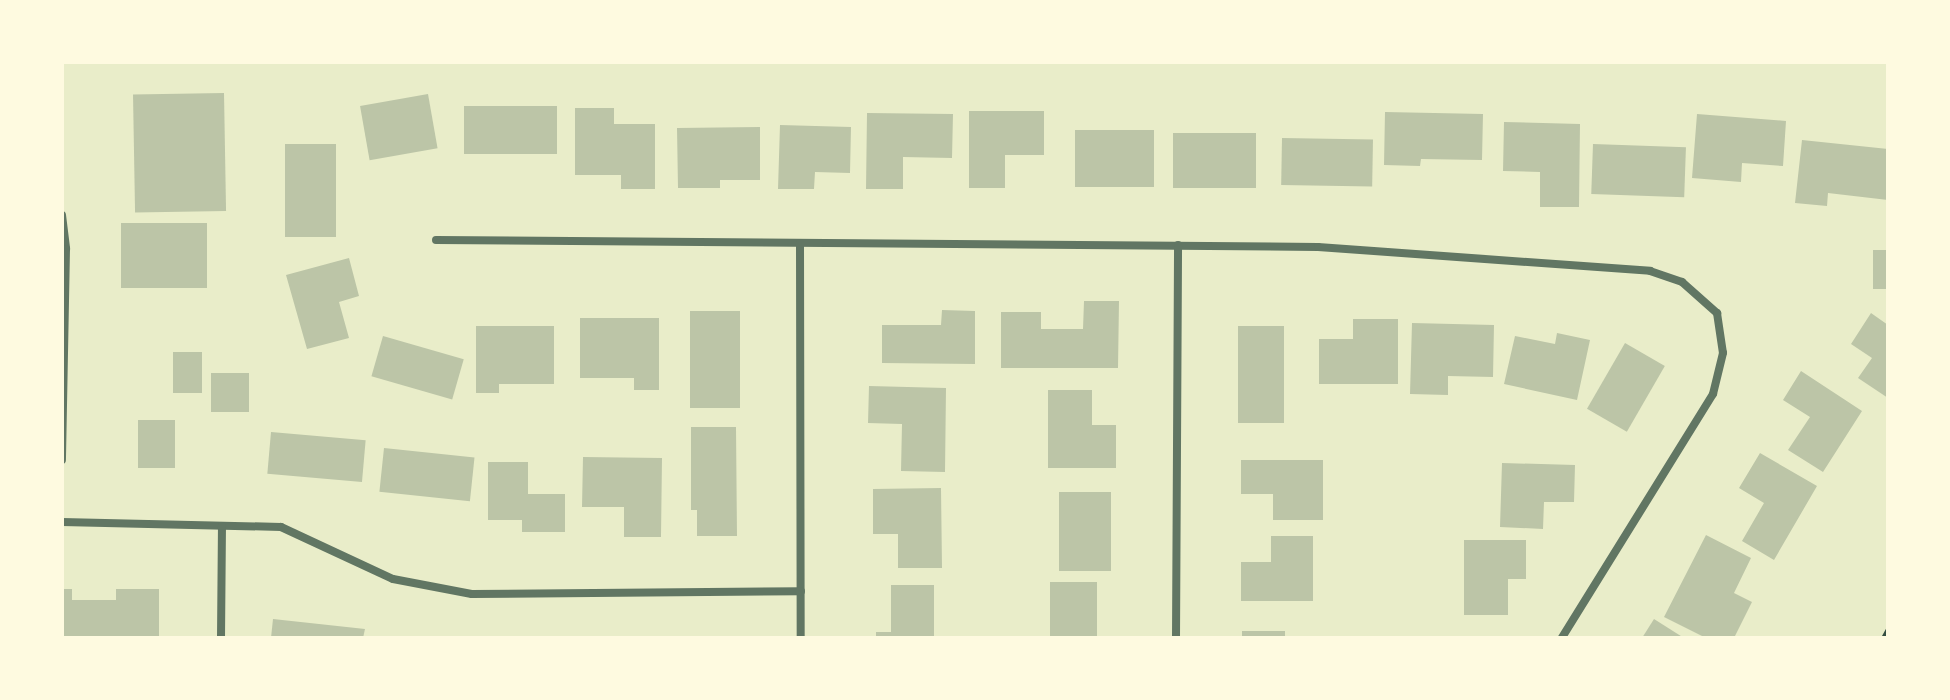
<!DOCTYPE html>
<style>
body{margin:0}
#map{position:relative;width:1950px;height:700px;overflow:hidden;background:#e9edc9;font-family:"Archivo Narrow",sans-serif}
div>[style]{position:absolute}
.building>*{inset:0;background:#bcc5a7;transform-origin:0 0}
.path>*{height:5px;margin:-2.5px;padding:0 2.5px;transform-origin:2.5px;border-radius:2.5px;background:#344e41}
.minor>*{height:8px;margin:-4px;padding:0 4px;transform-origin:4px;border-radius:4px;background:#617663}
span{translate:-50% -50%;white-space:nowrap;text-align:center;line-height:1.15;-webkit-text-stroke:7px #fefae0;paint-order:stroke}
.frame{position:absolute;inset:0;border:64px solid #fefae0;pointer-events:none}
</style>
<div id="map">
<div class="building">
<i style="left:224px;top:93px;width:118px;height:91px;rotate:89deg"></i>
<i style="left:428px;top:94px;width:55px;height:69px;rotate:80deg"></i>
<i style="left:464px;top:106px;width:93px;height:48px"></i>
<i style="clip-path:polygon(575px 108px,614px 108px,614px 124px,655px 124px,655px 189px,621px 189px,621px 175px,575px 175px)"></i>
<i style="clip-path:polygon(969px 111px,1044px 111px,1044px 155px,1005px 155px,1005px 188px,969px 188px)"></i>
<i style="clip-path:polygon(1385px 112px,1483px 114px,1482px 160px,1421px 159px,1420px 166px,1384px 165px)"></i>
<i style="clip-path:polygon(867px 113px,953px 114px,952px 158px,903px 157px,903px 189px,866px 189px)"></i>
<i style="clip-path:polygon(1697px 114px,1786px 121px,1783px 166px,1742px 163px,1741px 182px,1692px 178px)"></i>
<i style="clip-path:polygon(1504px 122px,1580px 124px,1579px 207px,1540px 207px,1540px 172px,1503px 171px)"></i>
<i style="clip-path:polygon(780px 125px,851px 127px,850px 173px,815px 172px,814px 189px,778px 189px)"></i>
<i style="clip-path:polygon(760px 127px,760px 180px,720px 180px,720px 188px,678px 188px,677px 128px)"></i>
<i style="left:1075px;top:130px;width:79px;height:57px"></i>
<i style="left:1173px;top:133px;width:83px;height:55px"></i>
<i style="left:1282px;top:138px;width:91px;height:47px;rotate:1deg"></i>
<i style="clip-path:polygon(1802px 140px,1888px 149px,1888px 200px,1828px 193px,1827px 206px,1795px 203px)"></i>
<i style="left:285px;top:144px;width:51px;height:93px"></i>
<i style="left:1593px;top:144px;width:93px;height:50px;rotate:2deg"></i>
<i style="left:207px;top:223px;width:65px;height:86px;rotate:90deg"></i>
<i style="left:1873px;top:250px;width:15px;height:39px"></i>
<i style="clip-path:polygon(349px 258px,359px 296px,339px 302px,349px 338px,307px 349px,286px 275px)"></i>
<i style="clip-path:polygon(1084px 301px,1119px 301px,1118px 368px,1001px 368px,1001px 312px,1041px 312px,1041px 329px,1083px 329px)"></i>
<i style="clip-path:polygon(942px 310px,975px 311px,975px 364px,882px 363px,882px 325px,941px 325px)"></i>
<i style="left:690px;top:311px;width:50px;height:97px"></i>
<i style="clip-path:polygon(1871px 313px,1888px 325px,1888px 398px,1858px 378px,1872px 358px,1851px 344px)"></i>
<i style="clip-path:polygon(580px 318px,659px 318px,659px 390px,634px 390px,634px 378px,580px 378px)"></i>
<i style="clip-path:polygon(1353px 319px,1398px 319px,1398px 384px,1319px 384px,1319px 339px,1353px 339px)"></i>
<i style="clip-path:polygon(1412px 323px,1494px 325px,1493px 377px,1448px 376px,1448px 395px,1410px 394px)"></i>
<i style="clip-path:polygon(476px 326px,554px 326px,554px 384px,499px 384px,499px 393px,476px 393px)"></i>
<i style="left:1238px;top:326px;width:46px;height:97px"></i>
<i style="clip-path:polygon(1557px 333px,1590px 340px,1577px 400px,1504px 384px,1515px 336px,1555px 344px)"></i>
<i style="left:383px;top:336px;width:84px;height:42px;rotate:16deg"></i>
<i style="left:1625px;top:343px;width:46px;height:76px;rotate:30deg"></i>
<i style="left:173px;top:352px;width:29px;height:41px"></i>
<i style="clip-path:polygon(1801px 371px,1862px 411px,1823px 472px,1788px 450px,1810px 417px,1783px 400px)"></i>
<i style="left:211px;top:373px;width:38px;height:39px"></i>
<i style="clip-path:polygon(869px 386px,946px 388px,945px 472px,901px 471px,902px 424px,868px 423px)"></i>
<i style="clip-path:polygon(1048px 390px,1092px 390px,1092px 425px,1116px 425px,1116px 468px,1048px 468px)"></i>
<i style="left:138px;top:420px;width:37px;height:48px"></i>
<i style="clip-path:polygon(691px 427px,736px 427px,737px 536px,697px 536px,697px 510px,691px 510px)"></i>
<i style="left:271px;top:432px;width:95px;height:42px;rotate:5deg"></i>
<i style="left:384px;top:448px;width:91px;height:44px;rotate:6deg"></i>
<i style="clip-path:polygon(1760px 453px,1817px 486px,1774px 560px,1742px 541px,1764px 503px,1739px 488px)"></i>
<i style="clip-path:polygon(583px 457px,662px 458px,661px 537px,624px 537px,624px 507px,582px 507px)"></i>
<i style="clip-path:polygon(1241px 460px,1323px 460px,1323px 520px,1273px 520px,1273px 494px,1241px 494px)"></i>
<i style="clip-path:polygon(488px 462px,528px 462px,528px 494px,565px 494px,565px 532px,522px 532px,522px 520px,488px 520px)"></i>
<i style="clip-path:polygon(1502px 463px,1575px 465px,1574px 502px,1544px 502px,1543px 529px,1500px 527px)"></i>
<i style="clip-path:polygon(941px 488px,942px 568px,898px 568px,898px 534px,873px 534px,873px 489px)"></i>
<i style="left:1059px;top:492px;width:52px;height:79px"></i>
<i style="clip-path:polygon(1706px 535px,1751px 558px,1734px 593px,1752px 602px,1734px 638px,1706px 638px,1664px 617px)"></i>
<i style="clip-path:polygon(1271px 536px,1313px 536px,1313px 601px,1241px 601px,1241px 562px,1271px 562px)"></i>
<i style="clip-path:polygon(1464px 540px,1526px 540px,1526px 579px,1508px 579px,1508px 615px,1464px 615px)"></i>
<i style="left:1050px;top:582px;width:47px;height:56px"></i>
<i style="clip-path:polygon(891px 585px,934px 585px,934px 638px,876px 638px,876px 632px,891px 632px)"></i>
<i style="clip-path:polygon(62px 589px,72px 589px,72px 600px,116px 600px,116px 589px,159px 589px,159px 638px,62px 638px)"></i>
<i style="clip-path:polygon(273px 619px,365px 629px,363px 638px,271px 638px)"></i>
<i style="clip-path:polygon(1654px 619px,1684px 638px,1642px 638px)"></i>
<i style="left:1242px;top:631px;width:43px;height:7px"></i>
</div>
<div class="path">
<i style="left:1883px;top:638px;width:10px;rotate:-61deg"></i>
</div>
<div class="minor">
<i style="left:62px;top:215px;width:34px;rotate:83deg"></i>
<i style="left:66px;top:249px;width:211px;rotate:91.1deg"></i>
<i style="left:436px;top:240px;width:882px;rotate:0.45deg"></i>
<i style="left:1318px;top:247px;width:333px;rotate:4.1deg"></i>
<i style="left:1650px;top:271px;width:34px;rotate:19deg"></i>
<i style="left:1682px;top:282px;width:47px;rotate:41.5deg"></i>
<i style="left:1717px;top:313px;width:40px;rotate:81.5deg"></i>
<i style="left:1723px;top:353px;width:42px;rotate:103.7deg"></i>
<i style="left:1713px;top:394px;width:287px;rotate:121.8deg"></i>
<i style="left:800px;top:243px;width:395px;rotate:89.9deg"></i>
<i style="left:62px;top:522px;width:219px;rotate:1.3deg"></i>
<i style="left:281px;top:527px;width:123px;rotate:24.9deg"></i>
<i style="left:393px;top:579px;width:80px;rotate:10.8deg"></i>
<i style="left:472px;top:594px;width:329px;rotate:-0.5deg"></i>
<i style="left:221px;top:638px;width:112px;rotate:-89.5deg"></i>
<i style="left:1176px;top:638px;width:393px;rotate:-89.7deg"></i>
</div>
<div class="frame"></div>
</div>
